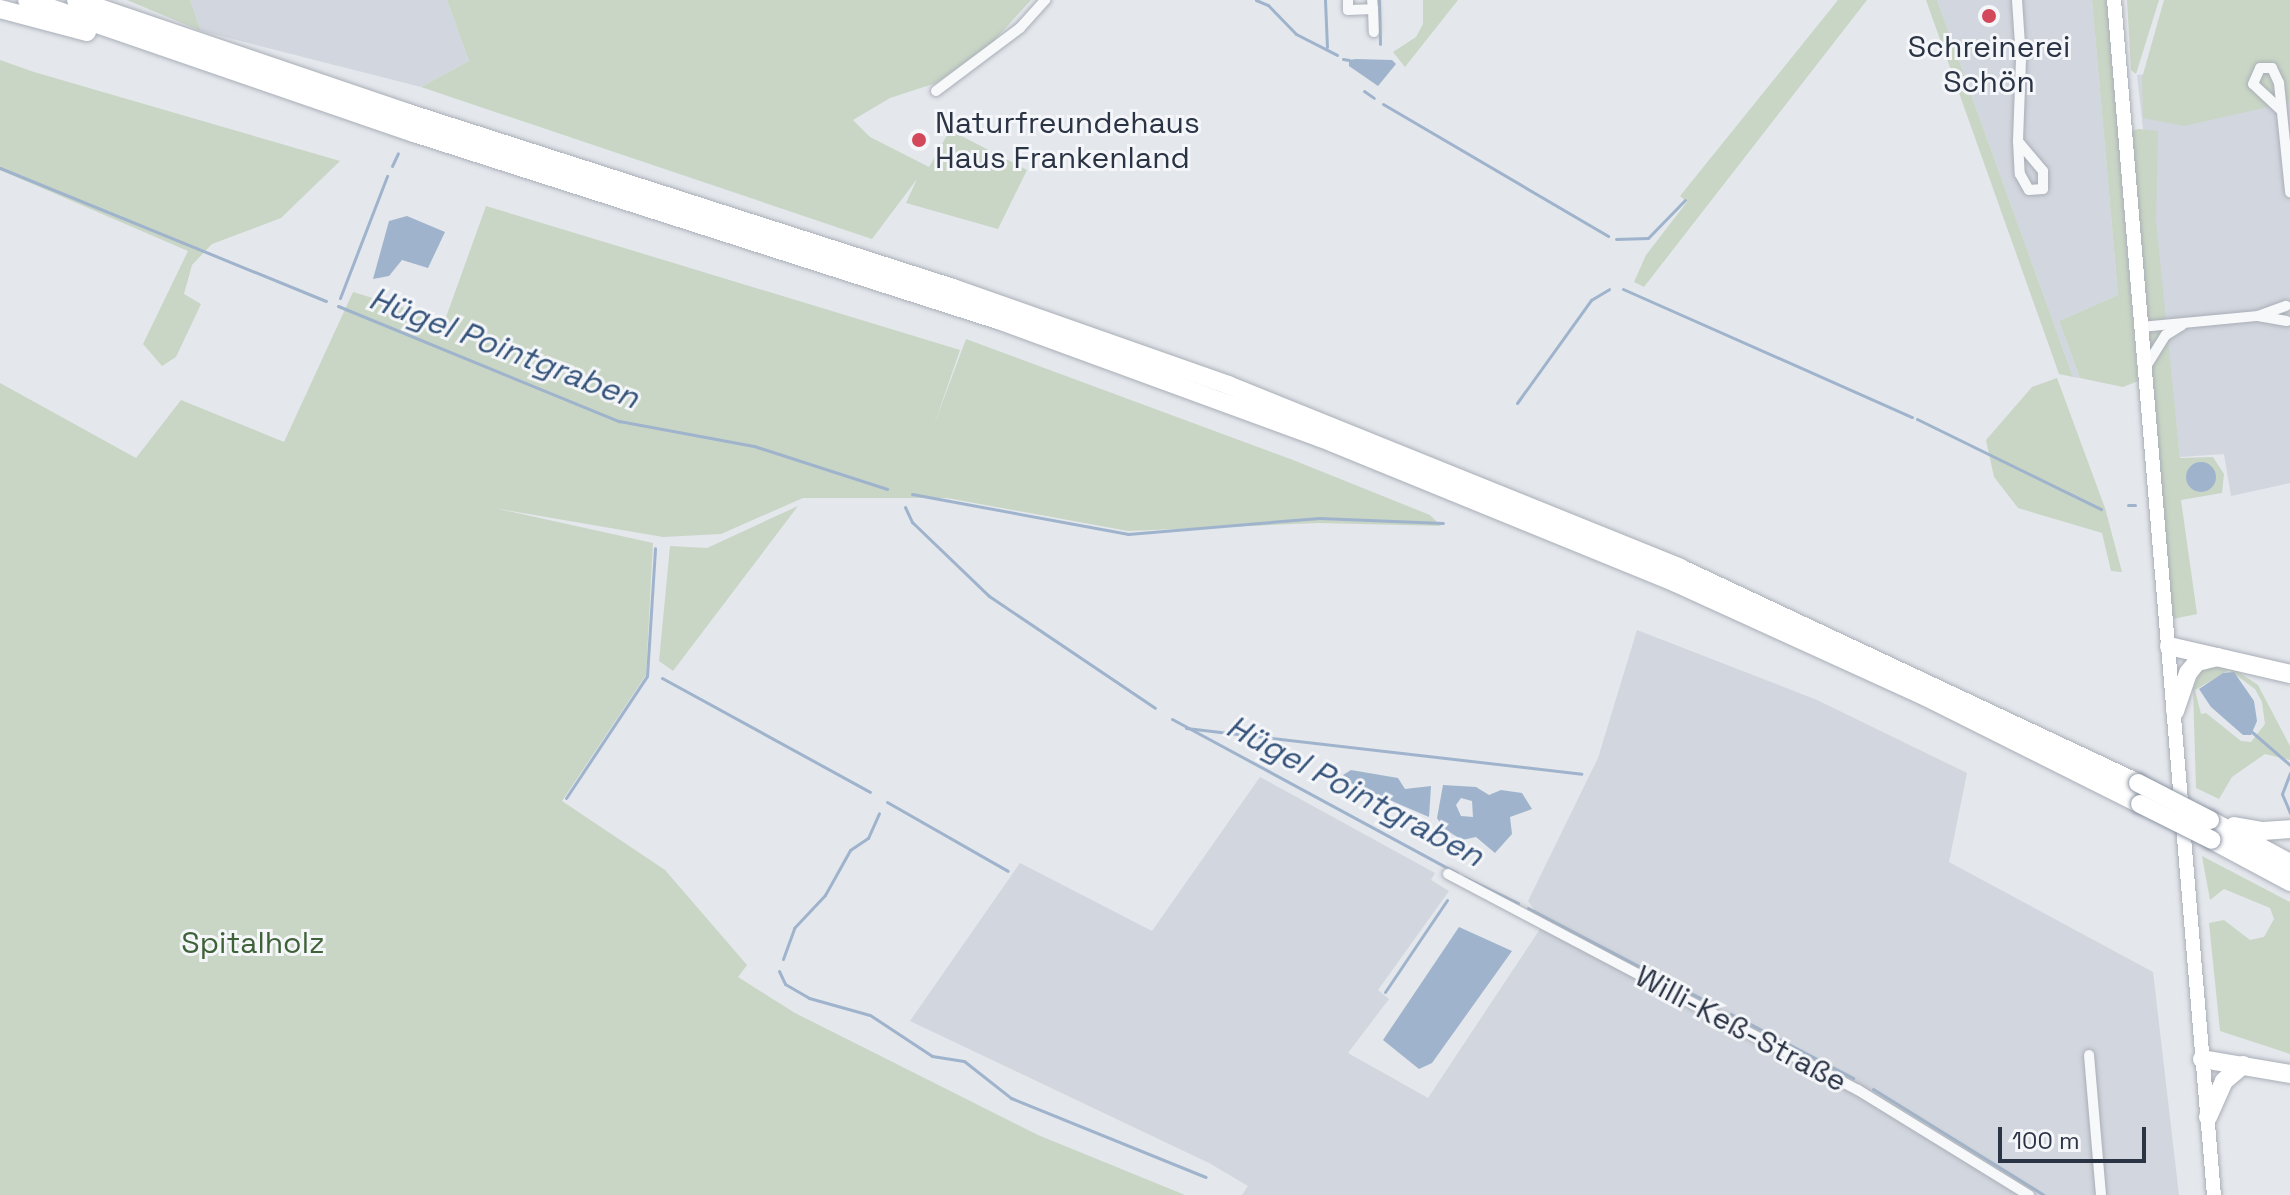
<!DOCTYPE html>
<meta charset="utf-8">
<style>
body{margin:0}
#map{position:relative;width:2290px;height:1195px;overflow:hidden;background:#e4e7ec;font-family:"Space Grotesk",sans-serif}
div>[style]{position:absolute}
.built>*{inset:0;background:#d2d6de}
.green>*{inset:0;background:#c9d6c5}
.water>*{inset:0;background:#9fb4cc}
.round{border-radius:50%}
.stream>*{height:3px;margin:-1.5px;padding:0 1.5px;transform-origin:1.5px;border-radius:1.5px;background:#9fb4cc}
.roads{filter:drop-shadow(0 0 2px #a9aeb7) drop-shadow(0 0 2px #a9aeb7)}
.street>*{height:10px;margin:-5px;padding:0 5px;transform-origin:5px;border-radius:5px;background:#f7f8fa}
.secondary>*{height:14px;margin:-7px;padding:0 7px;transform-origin:7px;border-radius:7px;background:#fff}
.highway>*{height:18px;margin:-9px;padding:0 9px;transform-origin:9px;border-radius:9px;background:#fff}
.bridges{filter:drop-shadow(0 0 2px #8b94a3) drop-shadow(0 0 2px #8b94a3)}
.highway-bridge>*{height:18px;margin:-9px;padding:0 9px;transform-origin:9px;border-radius:9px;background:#fff}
.dots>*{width:22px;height:22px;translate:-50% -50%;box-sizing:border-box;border:4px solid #f4f6f9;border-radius:50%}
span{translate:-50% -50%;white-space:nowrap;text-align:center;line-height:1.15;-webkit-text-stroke:6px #f4f6f9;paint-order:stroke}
.poi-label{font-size:30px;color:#2b3445}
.left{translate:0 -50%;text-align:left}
.park-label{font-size:30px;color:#3f6138}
.street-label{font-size:30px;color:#2b3445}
.water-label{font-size:32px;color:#34527a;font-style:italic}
.scale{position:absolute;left:1998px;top:1127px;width:148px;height:36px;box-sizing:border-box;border:4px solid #2b3445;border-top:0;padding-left:10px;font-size:24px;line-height:28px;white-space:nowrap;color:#2b3445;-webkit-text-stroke:6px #f4f6f9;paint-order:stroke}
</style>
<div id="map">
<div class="built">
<i style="clip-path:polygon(190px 0,447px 0,469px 61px,421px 87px,201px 31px)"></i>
<i style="clip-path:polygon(1937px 0,2092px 0,2118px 295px,2059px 321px,2080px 378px,2073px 377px)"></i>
<i style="clip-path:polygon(2290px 64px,2290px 483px,2231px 496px,2224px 454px,2180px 457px,2137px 75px)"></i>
<i style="clip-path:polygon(1637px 630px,1817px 700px,1967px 773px,1949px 862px,2153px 972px,2179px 1195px,1242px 1195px,1248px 1186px,1209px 1163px,910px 1021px,1020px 863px,1152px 931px,1260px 777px,1435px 873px,1431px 880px,1449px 891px,1378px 990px,1389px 999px,1348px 1053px,1428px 1098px,1544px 923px,1528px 901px,1598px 758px)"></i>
</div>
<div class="green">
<i style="clip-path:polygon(127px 0,190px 0,201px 31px)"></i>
<i style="clip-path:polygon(447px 0,1031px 0,991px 44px,936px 83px,890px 98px,853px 120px,870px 137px,929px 167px,950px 130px,1027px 170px,998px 229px,906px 203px,917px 179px,872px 239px,421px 87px,469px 61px)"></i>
<i style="clip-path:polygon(1423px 0,1458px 0,1405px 67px,1393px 52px,1416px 37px,1423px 24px)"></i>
<i style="clip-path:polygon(1838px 0,1867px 0,1644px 287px,1634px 282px,1646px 255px,1687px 202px,1680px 196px)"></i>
<i style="clip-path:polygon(1926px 0,1937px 0,2073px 377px,2059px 374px)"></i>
<i style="clip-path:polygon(2092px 0,2107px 0,2138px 381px,2123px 387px,2080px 378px,2059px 321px,2118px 295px)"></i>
<i style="clip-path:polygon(2127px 0,2159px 0,2136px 74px,2131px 70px)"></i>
<i style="clip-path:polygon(2164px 0,2290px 0,2290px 102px,2184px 126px,2143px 118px,2142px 78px)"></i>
<i style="clip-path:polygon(0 60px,34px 72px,340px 161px,281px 218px,212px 244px,192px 265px,184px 294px,201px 304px,176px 357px,162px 366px,143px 344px,188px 251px,0 170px)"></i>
<i style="clip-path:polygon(2139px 129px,2158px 131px,2156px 221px,2180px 458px,2213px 457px,2224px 474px,2222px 493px,2181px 500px,2197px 614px,2168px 620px,2126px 132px)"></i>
<i style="clip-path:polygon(486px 206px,960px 350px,934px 425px,966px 339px,1293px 460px,1430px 515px,1441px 526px,1319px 523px,1128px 531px,947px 498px,803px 498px,721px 534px,663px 537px,494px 508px,653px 543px,646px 675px,562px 801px,665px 870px,747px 965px,738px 977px,795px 1013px,1038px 1135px,1185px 1195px,0 1195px,0 383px,136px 458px,181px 400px,284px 442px,353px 292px,445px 320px)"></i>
<i style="clip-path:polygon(2057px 378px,2105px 508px,2122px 572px,2111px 571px,2102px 533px,2018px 508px,1994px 477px,1986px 440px,2032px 387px)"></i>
<i style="clip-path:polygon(798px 506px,673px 671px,659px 661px,670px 546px,707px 548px)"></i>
<i style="clip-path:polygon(evenodd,2215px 666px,2237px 671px,2258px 685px,2290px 746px,2290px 760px,2265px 754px,2232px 777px,2219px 799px,2196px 788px,2193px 688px,2200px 672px,2215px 666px,2229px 670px,2255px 689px,2262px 702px,2265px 724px,2251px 742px,2241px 741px,2206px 713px,2201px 714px,2195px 690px,2229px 670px)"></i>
<i style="clip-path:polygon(2202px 856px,2290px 902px,2290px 1054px,2220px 1031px,2209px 923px,2224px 920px,2250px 940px,2264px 937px,2274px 919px,2270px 908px,2224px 889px,2210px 900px)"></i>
</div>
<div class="water">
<i style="clip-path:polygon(1356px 59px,1392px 60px,1396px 64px,1378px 86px,1349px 66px,1349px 60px)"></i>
<i style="clip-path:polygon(407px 216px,445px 232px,428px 268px,402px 260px,389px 276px,373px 279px,389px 221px)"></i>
<i class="round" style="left:2186px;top:462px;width:30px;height:30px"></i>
<i style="clip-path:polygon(2234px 672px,2254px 701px,2257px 721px,2251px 735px,2243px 735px,2211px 707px,2199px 689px,2223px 673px)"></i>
<i style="clip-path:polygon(1351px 770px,1398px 778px,1405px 789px,1431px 786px,1429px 817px,1345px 781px,1343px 775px)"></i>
<i style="clip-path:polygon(evenodd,1443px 785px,1476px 787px,1489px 795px,1501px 790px,1522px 793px,1532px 809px,1510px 817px,1512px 834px,1495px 853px,1476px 837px,1462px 840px,1443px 828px,1437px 818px,1443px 785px,1461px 798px,1472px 801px,1473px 817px,1461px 816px,1456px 805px,1461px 798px)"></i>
<i style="clip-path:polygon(1459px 927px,1512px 951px,1432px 1063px,1419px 1069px,1383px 1040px)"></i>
</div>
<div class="stream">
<i style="left:1256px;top:0;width:13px;rotate:23deg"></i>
<i style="left:1268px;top:5px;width:40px;rotate:46deg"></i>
<i style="left:1296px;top:34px;width:46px;rotate:27.1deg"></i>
<i style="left:1325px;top:0;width:47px;rotate:87.6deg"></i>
<i style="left:1379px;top:0;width:44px;rotate:88.7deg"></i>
<i style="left:1343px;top:59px;width:6px;rotate:9deg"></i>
<i style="left:1364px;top:91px;width:12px;rotate:35deg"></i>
<i style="left:1383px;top:104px;width:261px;rotate:30.4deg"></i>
<i style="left:392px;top:166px;width:14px;rotate:-65deg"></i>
<i style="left:0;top:168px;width:352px;rotate:22.2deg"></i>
<i style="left:1616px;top:239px;width:32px;rotate:-2deg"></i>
<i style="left:1648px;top:238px;width:53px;rotate:-45.8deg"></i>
<i style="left:1623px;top:289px;width:316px;rotate:23.9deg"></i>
<i style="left:340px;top:298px;width:131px;rotate:-68.9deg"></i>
<i style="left:338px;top:306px;width:304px;rotate:22.3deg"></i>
<i style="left:619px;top:421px;width:137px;rotate:10.5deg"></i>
<i style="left:754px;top:446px;width:140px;rotate:17.9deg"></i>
<i style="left:1517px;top:403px;width:127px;rotate:-54.3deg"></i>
<i style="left:1591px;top:300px;width:21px;rotate:-31deg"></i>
<i style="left:1917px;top:419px;width:205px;rotate:26.1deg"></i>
<i style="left:912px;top:494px;width:220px;rotate:10.5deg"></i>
<i style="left:1128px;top:534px;width:192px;rotate:-4.8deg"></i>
<i style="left:1319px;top:518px;width:124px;rotate:2.3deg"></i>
<i style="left:2128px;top:505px;width:7px"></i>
<i style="left:905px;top:507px;width:17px;rotate:65deg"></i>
<i style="left:912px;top:522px;width:107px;rotate:43.9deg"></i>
<i style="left:989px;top:596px;width:200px;rotate:34deg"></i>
<i style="left:662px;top:678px;width:237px;rotate:28.7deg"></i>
<i style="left:1172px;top:719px;width:324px;rotate:28.4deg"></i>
<i style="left:1186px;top:728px;width:398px;rotate:6.6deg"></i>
<i style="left:2252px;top:732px;width:50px;rotate:41deg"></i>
<i style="left:2290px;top:773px;width:22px;rotate:111deg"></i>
<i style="left:2282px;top:794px;width:21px;rotate:67deg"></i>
<i style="left:566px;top:798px;width:146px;rotate:-56.4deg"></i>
<i style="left:647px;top:676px;width:128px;rotate:-86.4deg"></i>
<i style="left:887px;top:802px;width:139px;rotate:29.7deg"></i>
<i style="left:1464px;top:877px;width:60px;rotate:25.7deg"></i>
<i style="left:1528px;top:908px;width:133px;rotate:27.7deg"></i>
<i style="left:783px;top:959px;width:33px;rotate:-70deg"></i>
<i style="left:794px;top:928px;width:45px;rotate:-46.8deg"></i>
<i style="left:825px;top:895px;width:51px;rotate:-60.9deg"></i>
<i style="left:850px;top:850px;width:22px;rotate:-34deg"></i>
<i style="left:868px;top:838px;width:27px;rotate:-66deg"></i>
<i style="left:779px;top:971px;width:14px;rotate:65deg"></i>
<i style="left:785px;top:984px;width:28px;rotate:30deg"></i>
<i style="left:809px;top:998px;width:63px;rotate:15.6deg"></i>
<i style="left:870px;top:1015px;width:74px;rotate:33.5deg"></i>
<i style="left:932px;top:1056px;width:32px;rotate:9deg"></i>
<i style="left:964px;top:1061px;width:60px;rotate:38.2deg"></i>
<i style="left:1011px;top:1098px;width:210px;rotate:22.1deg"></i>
<i style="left:1665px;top:980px;width:48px;rotate:27.1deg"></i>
<i style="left:1385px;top:992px;width:111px;rotate:-56deg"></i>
<i style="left:1731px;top:1014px;width:138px;rotate:27.7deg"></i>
<i style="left:1873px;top:1089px;width:201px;rotate:31.8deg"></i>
</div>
<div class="roads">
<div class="street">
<i style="left:1348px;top:0;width:10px;rotate:90deg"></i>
<i style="left:1348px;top:10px;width:25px;rotate:-2deg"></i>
<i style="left:1373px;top:9px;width:9px;rotate:-96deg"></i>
<i style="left:2017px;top:0;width:59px;rotate:86.1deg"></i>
<i style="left:2021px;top:59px;width:82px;rotate:92.1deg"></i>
<i style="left:2018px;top:141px;width:33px;rotate:87deg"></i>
<i style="left:2020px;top:174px;width:18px;rotate:61deg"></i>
<i style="left:2029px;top:190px;width:14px;rotate:-4deg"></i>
<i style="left:2043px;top:189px;width:18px;rotate:-90deg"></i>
<i style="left:2043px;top:171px;width:39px;rotate:-130deg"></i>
<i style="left:1373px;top:9px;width:23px;rotate:88deg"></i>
<i style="left:936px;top:91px;width:105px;rotate:-36.9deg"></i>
<i style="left:1020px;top:28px;width:38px;rotate:-48deg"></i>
<i style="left:2281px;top:110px;width:38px;rotate:-137deg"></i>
<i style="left:2253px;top:84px;width:17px;rotate:-66deg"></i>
<i style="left:2260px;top:68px;width:12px"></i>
<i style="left:2272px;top:68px;width:17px;rotate:65deg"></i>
<i style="left:2279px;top:83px;width:110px;rotate:84.2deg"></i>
<i style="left:2258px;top:316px;width:29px;rotate:10deg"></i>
<i style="left:2141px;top:327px;width:118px;rotate:-5.4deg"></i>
<i style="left:2258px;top:316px;width:30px;rotate:-20deg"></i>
<i style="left:2145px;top:368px;width:39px;rotate:-58deg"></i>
<i style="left:2166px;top:335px;width:19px;rotate:-32deg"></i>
<i style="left:1448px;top:874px;width:463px;rotate:27.8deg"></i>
<i style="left:1858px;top:1090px;width:201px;rotate:31.6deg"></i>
<i style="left:2089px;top:1055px;width:141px;rotate:85.1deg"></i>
</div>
<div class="secondary">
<i style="left:2114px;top:0;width:1199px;rotate:85.22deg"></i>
</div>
<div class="highway">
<i style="left:27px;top:0;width:409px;rotate:19deg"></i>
<i style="left:414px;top:133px;width:613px;rotate:17.76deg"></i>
<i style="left:998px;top:320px;width:344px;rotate:20.1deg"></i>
<i style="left:1321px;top:438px;width:383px;rotate:22.2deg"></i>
<i style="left:1676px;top:583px;width:275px;rotate:24.5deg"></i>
<i style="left:1926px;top:697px;width:239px;rotate:26.6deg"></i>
<i style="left:76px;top:0;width:351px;rotate:18.8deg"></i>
<i style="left:408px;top:113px;width:572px;rotate:17.8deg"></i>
<i style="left:953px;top:288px;width:292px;rotate:19.4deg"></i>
<i style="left:1228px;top:385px;width:488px;rotate:22deg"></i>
<i style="left:1680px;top:568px;width:506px;rotate:25.15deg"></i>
<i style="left:0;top:9px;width:90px;rotate:14.8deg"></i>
<i style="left:2169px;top:646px;width:124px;rotate:13deg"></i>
<i style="left:2175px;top:711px;width:40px;rotate:-71.1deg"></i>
<i style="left:2188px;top:673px;width:14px;rotate:-51deg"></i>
<i style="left:2197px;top:662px;width:21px;rotate:-14deg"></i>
<i style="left:2210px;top:820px;width:91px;rotate:28.3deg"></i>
<i style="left:2234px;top:826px;width:29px;rotate:10deg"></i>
<i style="left:2263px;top:831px;width:27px;rotate:-4deg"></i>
<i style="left:2212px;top:840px;width:89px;rotate:28.3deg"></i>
<i style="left:2202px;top:1059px;width:89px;rotate:9.7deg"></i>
<i style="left:2208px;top:1117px;width:39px;rotate:-66deg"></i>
<i style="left:2224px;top:1081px;width:25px;rotate:-40deg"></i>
</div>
</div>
<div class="bridges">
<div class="highway-bridge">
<i style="left:2138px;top:783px;width:81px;rotate:27.2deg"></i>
<i style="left:2140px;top:804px;width:80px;rotate:26.6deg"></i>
</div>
</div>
<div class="dots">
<i style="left:1989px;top:16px;background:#d1495b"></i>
<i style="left:919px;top:140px;background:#d1495b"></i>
</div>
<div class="poi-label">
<span style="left:1989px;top:64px">Schreinerei<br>Schön</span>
<span class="left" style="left:935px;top:140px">Naturfreundehaus<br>Haus Frankenland</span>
</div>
<div class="park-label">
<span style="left:253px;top:943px">Spitalholz</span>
</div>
<div class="street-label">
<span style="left:1741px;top:1029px;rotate:28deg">Willi-Keß-Straße</span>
</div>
<div class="water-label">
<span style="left:504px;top:348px;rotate:21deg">Hügel Pointgraben</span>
<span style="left:1355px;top:791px;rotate:28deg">Hügel Pointgraben</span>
</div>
<div class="scale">100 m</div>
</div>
